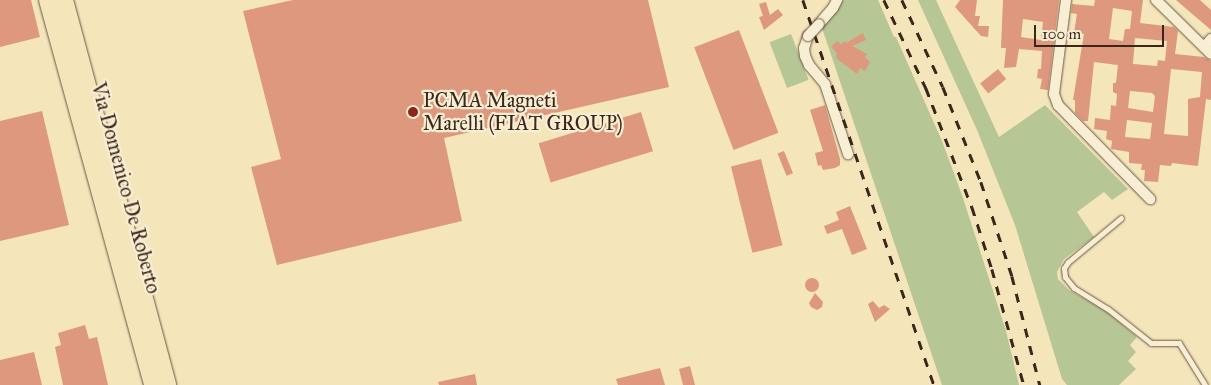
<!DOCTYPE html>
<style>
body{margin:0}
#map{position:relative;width:1211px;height:385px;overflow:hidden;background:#f5e5bb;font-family:"IM FELL Great Primer",serif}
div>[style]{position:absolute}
.green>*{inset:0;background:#b6c695;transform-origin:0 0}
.building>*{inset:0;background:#dd987d;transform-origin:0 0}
.round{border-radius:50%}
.roads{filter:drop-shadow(0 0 1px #695642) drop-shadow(0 0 1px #695642)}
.lane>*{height:5px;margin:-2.5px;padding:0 2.5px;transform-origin:2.5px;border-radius:2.5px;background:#f8eed3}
.street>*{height:10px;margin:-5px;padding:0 5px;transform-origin:5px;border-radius:5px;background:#f8eed3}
.highway>*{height:18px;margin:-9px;padding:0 9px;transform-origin:9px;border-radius:9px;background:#f5e5bb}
.rail>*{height:2.5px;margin-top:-1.25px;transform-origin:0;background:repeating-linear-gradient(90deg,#3a261a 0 9px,transparent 0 18px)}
.bridges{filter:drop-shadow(0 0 1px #695642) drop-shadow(0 0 1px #695642)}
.street-bridge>*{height:10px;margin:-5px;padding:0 5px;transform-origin:5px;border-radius:5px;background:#f8eed3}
.dots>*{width:14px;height:14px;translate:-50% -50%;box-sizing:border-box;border:2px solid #f8eed3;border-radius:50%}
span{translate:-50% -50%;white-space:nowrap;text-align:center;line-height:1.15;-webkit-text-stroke:4.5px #f8eed3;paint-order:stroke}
.poi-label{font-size:20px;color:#3a261a}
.left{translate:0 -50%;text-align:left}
.street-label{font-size:20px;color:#3a261a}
.scale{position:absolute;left:1034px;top:25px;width:130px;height:22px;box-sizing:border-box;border:2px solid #3a261a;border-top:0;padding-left:6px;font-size:15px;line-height:18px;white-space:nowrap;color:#3a261a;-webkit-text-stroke:4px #f8eed3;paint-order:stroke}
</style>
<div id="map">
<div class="green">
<i style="clip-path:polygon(843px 0,878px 0,894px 37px,896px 37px,942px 141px,962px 195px,1006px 331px,1019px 385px,942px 385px,821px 25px)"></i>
<i style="clip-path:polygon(918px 0,936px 0,999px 137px,1045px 105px,1128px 189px,1112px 200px,1104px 192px,1077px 212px,1094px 237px,1064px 259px,1057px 272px,1058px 279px,1069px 290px,1106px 311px,1137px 337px,1130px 345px,1136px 352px,1128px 361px,1136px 369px,1119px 385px,1067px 385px,1062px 379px,1015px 225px,977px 130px)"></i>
<i style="left:791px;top:34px;width:49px;height:23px;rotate:69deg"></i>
</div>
<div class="building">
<i style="clip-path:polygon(0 0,31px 0,40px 37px,0 47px)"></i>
<i style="clip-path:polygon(293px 0,648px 0,669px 87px,444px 138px,462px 221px,277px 265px,251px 167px,281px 159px,243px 11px)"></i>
<i style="clip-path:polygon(960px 0,977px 0,975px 16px,980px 16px,978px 26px,989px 26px,988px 37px,981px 36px,955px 7px)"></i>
<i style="clip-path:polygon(evenodd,1003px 0,1059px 0,1048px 90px,1040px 89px,1042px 79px,1037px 78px,1038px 69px,1041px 69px,1042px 51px,1019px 49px,1016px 67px,1004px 68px,1006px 48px,1001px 48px,1003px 0,1023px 19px,1043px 22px,1041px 40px,1021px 37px,1023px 19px)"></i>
<i style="clip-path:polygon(evenodd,1095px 0,1143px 0,1140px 23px,1174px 27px,1178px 31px,1175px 54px,1204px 57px,1211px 61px,1211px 100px,1206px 99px,1198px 166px,1172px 163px,1171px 166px,1160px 165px,1158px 182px,1144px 181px,1145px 170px,1141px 170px,1142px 164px,1129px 163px,1129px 152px,1111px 149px,1112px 141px,1106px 139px,1107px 131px,1094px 129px,1095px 118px,1110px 120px,1111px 105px,1116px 106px,1117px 94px,1113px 92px,1113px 83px,1116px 83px,1118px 65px,1094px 62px,1088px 121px,1083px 121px,1075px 113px,1075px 100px,1073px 100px,1084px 34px,1074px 33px,1077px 14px,1071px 13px,1072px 4px,1094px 6px,1095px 0,1113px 8px,1132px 11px,1130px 29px,1125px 29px,1123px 41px,1109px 39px,1113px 8px,1095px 0,1135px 38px,1167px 41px,1165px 61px,1158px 60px,1157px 66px,1133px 64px,1135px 38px,1095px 0,1171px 69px,1202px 72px,1200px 97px,1188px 99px,1188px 136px,1164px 134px,1171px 69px,1095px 0,1130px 91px,1152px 93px,1155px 96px,1153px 112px,1128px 108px,1130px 91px,1095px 0,1127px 120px,1152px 123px,1150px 139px,1125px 137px,1127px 120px)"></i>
<i style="clip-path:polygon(1176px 0,1200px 0,1211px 10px,1211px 30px)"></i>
<i style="clip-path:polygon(766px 2px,770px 15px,778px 9px,783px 15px,764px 30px,759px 17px,763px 16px,759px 4px)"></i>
<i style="left:739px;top:30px;width:110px;height:48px;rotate:69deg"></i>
<i style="clip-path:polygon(863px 33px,866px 40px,852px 46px,867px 54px,865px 57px,870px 62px,865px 71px,860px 68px,857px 74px,836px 58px,837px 53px,831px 47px,837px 41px,841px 44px,845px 41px,846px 43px)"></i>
<i style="left:998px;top:69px;width:13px;height:23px;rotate:51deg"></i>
<i style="clip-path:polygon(825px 105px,840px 159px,840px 165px,835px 168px,823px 170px,821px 165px,818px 166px,815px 153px,823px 151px,810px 110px)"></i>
<i style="clip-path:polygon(42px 111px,69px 225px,0 241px,0 121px)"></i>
<i style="left:641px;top:112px;width:41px;height:107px;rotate:73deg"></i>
<i style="left:784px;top:151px;width:24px;height:7px;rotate:68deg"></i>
<i style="left:761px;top:159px;width:89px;height:31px;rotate:76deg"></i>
<i style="clip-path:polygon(850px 206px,867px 249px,852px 255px,842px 229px,827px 234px,824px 226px,839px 220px,836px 212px)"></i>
<i class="round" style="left:805px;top:278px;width:14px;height:14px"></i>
<i style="clip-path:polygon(815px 293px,823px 302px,822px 307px,817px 310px,811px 307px,809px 303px)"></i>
<i style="clip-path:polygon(873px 301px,879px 308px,884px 305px,890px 309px,875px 322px,868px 304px)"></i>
<i style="clip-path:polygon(85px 325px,89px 339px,97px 337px,108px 385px,63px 385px,55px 347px,61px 345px,58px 333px)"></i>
<i style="clip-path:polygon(34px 352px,42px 385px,0 385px,0 360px)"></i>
<i style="clip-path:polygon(690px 366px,695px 385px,683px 385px,679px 369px)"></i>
<i style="clip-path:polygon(660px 368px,665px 385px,618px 385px,616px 379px)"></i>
<i style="clip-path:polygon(475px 374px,477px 385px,439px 385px,438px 382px)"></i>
</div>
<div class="roads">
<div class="lane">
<i style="left:1121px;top:218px;width:69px;rotate:140.3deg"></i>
<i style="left:1068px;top:262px;width:7px;rotate:124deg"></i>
<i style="left:1064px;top:268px;width:9px;rotate:84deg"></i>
<i style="left:1065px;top:277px;width:14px;rotate:51deg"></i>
<i style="left:1074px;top:288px;width:40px;rotate:32deg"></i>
<i style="left:1108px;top:309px;width:55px;rotate:38.3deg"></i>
<i style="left:1151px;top:343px;width:28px"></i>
<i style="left:1179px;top:343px;width:49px;rotate:58.2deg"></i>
</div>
<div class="street">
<i style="left:1066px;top:0;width:95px;rotate:97.3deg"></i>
<i style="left:1054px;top:94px;width:12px;rotate:70deg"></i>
<i style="left:1058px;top:105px;width:132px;rotate:45.6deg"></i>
<i style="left:1156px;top:0;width:77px;rotate:44.5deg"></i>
<i style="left:819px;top:24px;width:21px;rotate:-49deg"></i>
<i style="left:833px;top:8px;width:9px;rotate:-63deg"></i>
<i style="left:808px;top:36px;width:13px;rotate:108deg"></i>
<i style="left:804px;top:48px;width:8px;rotate:83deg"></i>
<i style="left:805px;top:56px;width:10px;rotate:66deg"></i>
<i style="left:809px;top:65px;width:25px;rotate:50deg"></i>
<i style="left:825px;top:84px;width:74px;rotate:71.8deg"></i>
<i style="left:1204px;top:47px;width:11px;rotate:-49deg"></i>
</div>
<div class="highway">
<i style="left:48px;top:0;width:399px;rotate:74.7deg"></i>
<i style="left:64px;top:0;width:399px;rotate:75deg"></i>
</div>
</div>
<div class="rail">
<i style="left:803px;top:0;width:407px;rotate:71.2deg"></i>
<i style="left:884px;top:0;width:98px;rotate:64.5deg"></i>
<i style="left:926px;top:88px;width:128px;rotate:68.9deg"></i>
<i style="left:972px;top:207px;width:65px;rotate:72.1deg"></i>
<i style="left:992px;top:269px;width:120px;rotate:74.6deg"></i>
<i style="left:902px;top:0;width:96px;rotate:64.8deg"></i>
<i style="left:943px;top:87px;width:102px;rotate:68.2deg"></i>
<i style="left:981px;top:182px;width:99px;rotate:71.7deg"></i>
<i style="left:1012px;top:276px;width:113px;rotate:75.6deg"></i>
</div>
<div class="bridges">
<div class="street-bridge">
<i style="left:808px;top:36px;width:16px;rotate:-47deg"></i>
</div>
</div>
<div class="dots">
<i style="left:413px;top:112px;background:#8f2418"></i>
</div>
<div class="poi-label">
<span class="left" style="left:423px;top:112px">PCMA Magneti<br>Marelli (FIAT GROUP)</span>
</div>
<div class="street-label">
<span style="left:126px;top:188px;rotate:75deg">Via Domenico De Roberto</span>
</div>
<div class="scale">100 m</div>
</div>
